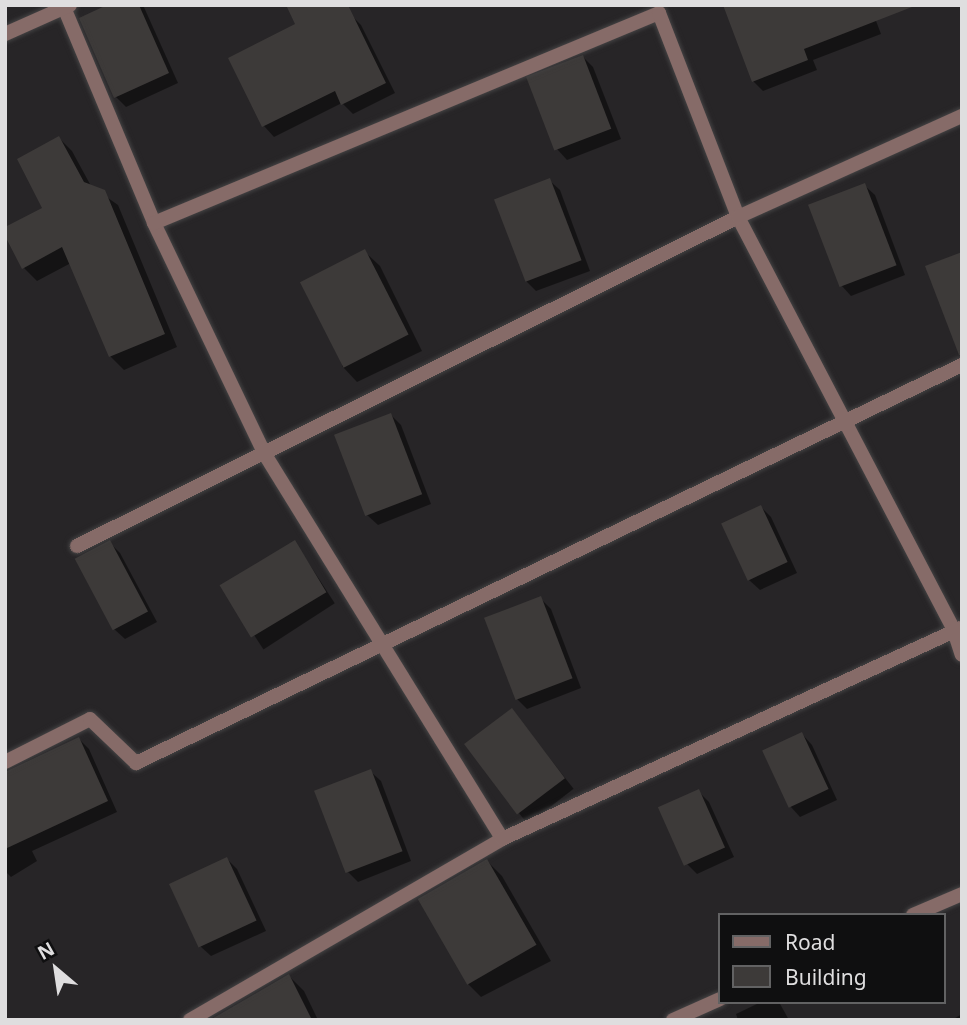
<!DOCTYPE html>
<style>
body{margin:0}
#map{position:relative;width:967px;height:1025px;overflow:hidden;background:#272527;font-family:"Noto Sans",sans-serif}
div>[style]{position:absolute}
.shadow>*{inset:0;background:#0007;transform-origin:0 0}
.building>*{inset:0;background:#3d3a39;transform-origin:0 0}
.roads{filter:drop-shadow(0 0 2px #444344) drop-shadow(0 0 2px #444344)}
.street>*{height:14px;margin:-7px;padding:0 7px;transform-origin:7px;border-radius:7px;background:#866b68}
span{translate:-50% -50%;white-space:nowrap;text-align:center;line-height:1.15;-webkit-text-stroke:6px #0f0f10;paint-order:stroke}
.frame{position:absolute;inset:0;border:7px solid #dfdedf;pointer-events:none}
.legend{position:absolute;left:718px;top:913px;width:228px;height:91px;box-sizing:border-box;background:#0f0f10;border:2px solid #626263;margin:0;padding:9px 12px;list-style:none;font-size:21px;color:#dfdedf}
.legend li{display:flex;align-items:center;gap:14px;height:35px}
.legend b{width:35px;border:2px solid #626263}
.north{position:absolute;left:21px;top:934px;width:70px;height:70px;-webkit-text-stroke:5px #0f0f10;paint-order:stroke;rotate:331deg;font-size:19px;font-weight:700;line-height:28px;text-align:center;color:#dfdedf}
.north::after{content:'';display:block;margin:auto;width:24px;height:32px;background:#dfdedf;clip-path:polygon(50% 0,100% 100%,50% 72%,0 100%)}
</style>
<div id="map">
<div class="shadow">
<i style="clip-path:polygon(111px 5px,143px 5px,178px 83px,126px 107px,116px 97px)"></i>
<i style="clip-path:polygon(870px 5px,881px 34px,813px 60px,817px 70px,763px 91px,753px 81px)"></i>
<i style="clip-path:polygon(351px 15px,361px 25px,395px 93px,353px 114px,342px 103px,274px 137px,264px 126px,230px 58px)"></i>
<i style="clip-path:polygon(583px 57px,593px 67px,621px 139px,567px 160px,557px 149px)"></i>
<i style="clip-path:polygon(59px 138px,72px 151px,91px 186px,118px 205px,177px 347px,124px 370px,110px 356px,71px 263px,37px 281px,24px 268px,45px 208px)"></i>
<i style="clip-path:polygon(549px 180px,560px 190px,590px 271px,536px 291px,526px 281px)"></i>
<i style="clip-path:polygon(864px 185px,875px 195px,905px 275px,851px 296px,841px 285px)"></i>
<i style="clip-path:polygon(364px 251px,380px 266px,422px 351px,357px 382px,342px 366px)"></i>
<i style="clip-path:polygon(391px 415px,401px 425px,431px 504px,378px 525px,367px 515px)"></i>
<i style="clip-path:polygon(761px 507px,771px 517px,797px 573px,760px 590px,749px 580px)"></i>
<i style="clip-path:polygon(109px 542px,120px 553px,157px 622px,125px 639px,114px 629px)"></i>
<i style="left:295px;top:542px;width:73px;height:85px;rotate:57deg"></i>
<i style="clip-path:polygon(540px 598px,551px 609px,581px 688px,527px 709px,517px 699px)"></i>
<i style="left:512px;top:710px;width:100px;height:58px;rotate:52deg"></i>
<i style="clip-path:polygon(802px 734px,812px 745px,837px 800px,800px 817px,790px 806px)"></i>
<i style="clip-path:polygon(79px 739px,89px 749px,117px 812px,32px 851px,37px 861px,11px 877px,5px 871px,5px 776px)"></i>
<i style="clip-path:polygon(370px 771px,381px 781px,411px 861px,358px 882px,347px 871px)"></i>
<i style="clip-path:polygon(698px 791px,709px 802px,734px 857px,697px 874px,687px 864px)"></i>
<i style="clip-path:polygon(227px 859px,237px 869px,266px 931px,211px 956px,200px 946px)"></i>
<i style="clip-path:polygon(487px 861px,502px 876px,551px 961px,481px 997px,466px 982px)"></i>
<i style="clip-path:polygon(289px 976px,304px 991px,318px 1020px,229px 1020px)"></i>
<i style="clip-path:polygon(761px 1002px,779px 1002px,789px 1020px,738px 1020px,736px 1014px)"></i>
<i style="clip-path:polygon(962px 1014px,962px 1020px,952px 1020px)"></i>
</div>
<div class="building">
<i style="clip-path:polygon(107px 5px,139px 5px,169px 73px,114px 98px,79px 18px)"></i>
<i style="clip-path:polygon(286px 5px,348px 5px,386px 83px,341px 105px,335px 91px,262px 127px,228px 58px,295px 24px)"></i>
<i style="clip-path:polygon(723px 5px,912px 5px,912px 7px,804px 49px,808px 60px,752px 82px)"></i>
<i style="left:583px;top:55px;width:79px;height:61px;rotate:69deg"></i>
<i style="clip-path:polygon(59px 136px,84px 182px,105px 190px,165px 334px,109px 357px,62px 247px,22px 269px,5px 236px,5px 227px,42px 208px,17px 159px)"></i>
<i style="left:550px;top:178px;width:88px;height:60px;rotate:69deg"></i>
<i style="left:865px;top:183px;width:88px;height:61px;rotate:69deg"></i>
<i style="left:365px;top:249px;width:96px;height:73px;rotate:63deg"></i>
<i style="clip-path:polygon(962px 252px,962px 355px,959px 355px,925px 266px)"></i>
<i style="left:391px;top:413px;width:87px;height:61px;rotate:69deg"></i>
<i style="left:761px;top:505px;width:63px;height:44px;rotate:65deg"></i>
<i style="left:110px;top:540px;width:81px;height:40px;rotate:62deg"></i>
<i style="left:295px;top:540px;width:61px;height:88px;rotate:59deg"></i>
<i style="left:541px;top:596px;width:88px;height:61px;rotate:69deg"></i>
<i style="left:512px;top:708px;width:88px;height:60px;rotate:53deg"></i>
<i style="left:802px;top:732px;width:63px;height:44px;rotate:65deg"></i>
<i style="clip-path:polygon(79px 737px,108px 801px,5px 849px,5px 772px)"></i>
<i style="left:371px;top:769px;width:88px;height:61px;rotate:69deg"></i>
<i style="left:699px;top:789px;width:64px;height:45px;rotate:66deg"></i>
<i style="left:227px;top:857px;width:70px;height:64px;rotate:65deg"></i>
<i style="left:487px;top:859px;width:99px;height:80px;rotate:60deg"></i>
<i style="clip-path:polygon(289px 974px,312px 1020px,210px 1020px)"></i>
</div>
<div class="roads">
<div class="street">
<i style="left:63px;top:5px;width:236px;rotate:67.3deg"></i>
<i style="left:154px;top:223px;width:255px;rotate:64.4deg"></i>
<i style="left:264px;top:453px;width:453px;rotate:58.3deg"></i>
<i style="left:5px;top:34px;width:71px;rotate:-24deg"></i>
<i style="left:154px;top:223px;width:547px;rotate:-22.58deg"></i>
<i style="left:659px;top:13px;width:219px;rotate:68.8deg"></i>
<i style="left:738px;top:217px;width:467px;rotate:62.4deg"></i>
<i style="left:954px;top:631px;width:25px;rotate:72deg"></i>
<i style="left:77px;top:546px;width:738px;rotate:-26.46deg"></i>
<i style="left:738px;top:217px;width:246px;rotate:-24.3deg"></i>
<i style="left:5px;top:762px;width:95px;rotate:-26.8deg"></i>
<i style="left:90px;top:719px;width:64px;rotate:43.7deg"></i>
<i style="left:136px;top:763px;width:917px;rotate:-25.73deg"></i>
<i style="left:913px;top:915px;width:53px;rotate:-23.2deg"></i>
<i style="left:190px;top:1020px;width:361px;rotate:-30.1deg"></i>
<i style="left:502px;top:839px;width:505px;rotate:-24.69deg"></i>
<i style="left:673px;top:1020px;width:51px;rotate:-24.1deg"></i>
</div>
</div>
<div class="frame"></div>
<ul class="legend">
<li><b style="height:9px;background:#866b68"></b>Road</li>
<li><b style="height:19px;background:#3d3a39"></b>Building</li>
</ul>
<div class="north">N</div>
</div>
